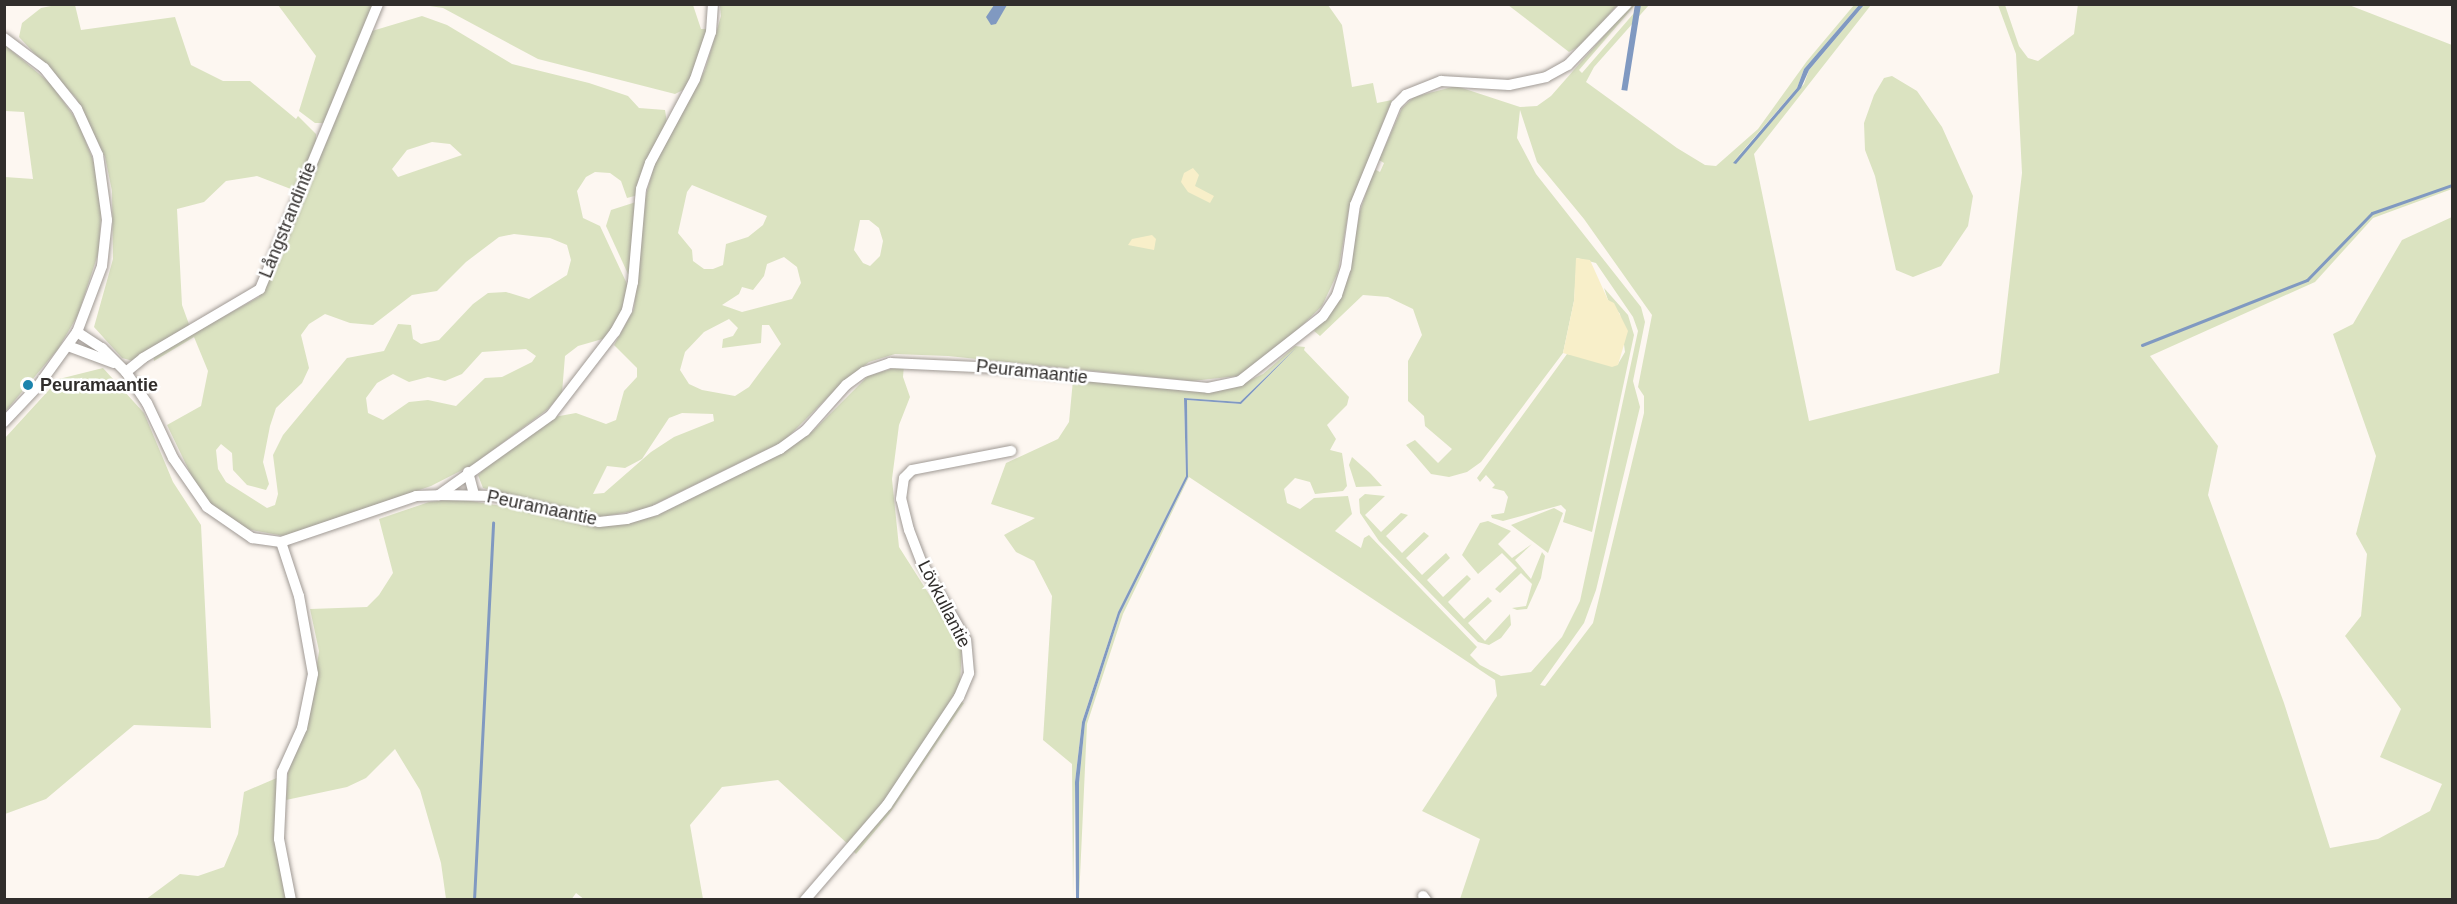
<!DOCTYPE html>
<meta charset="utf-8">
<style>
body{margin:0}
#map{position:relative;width:2457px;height:904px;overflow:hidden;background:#fdf7f1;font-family:Helvetica,sans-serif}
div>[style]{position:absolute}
.green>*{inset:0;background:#dbe3c1}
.sand>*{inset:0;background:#f8efc9}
.water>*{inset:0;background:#8099c1;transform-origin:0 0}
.stream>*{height:3px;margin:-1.5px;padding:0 1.5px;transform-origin:1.5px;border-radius:1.5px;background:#8099c1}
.roads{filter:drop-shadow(0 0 2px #a09a95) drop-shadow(0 0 2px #a09a95)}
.minor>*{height:10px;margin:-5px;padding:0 5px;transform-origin:5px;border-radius:5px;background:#fff}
.dots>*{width:16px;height:16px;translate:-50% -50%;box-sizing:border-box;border:3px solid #fff;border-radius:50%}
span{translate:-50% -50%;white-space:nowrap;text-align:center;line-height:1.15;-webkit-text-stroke:5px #fff;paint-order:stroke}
.street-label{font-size:18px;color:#312e2c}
.poi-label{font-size:18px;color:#312e2c;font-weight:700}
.left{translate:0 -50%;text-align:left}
.frame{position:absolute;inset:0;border:6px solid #312e2c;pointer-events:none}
</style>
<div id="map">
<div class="green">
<i style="clip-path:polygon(evenodd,2078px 4px,2349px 5px,2452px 45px,2452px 189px,2373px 218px,2315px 282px,2150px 356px,2218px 446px,2208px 495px,2284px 703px,2330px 848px,2378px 839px,2430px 811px,2442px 784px,2380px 757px,2401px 709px,2345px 636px,2361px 616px,2367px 554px,2356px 534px,2376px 456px,2333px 334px,2353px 324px,2402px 240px,2452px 217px,2452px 899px,1460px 899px,1480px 839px,1422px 811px,1497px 696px,1495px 680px,1189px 477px,1123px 614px,1087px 724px,1079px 899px,1079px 783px,1085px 723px,1120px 614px,1188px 477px,1187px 400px,1241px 404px,1296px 348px,1240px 402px,1184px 398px,1186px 476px,1118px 612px,1082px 722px,1075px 782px,1073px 899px,1072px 764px,1043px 740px,1052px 596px,1034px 561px,1016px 552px,1004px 535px,1035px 518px,991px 504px,1006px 463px,1058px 439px,1069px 422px,1073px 380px,1233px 388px,1263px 374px,1295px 346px,1305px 347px,1304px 350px,1349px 397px,1347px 405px,1327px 425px,1336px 439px,1330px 450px,1342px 453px,1347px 486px,1343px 491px,1315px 494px,1310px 482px,1295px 478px,1284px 489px,1287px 503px,1300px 509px,1314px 498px,1348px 496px,1352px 514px,1335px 531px,1361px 548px,1364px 538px,1369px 535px,1477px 647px,1470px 655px,1480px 665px,1501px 676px,1531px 672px,1562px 637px,1580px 601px,1638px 331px,1633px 317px,1596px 263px,1577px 258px,1574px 301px,1563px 353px,1481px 462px,1467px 472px,1449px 477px,1431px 474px,1406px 445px,1415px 440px,1438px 463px,1452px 449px,1425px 426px,1424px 416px,1408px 401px,1408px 361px,1422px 335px,1413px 309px,1388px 297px,1363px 295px,1320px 336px,1314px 331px,1346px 281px,1360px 211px,1374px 169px,1380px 172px,1384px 163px,1379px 160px,1402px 108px,1414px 97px,1456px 86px,1520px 107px,1537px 106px,1551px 96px,1631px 5px,1635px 5px,1579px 70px,1582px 73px,1641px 5px,1649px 5px,1594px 67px,1586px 82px,1677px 148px,1705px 165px,1716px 166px,1758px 129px,1807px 61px,1854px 5px,1859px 5px,1804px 69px,1797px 88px,1733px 162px,1804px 84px,1809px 70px,1864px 5px,1871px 5px,1754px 154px,1809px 421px,1999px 373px,2022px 173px,2016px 54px,1998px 5px,2005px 5px,2019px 46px,2028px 58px,2038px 61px,2074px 34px,2078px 4px,1520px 110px,1537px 162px,1584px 219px,1652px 315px,1638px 387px,1644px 396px,1644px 413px,1593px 623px,1545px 686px,1540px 685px,1584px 623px,1596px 590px,1640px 407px,1633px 381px,1645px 322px,1641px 307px,1536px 174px,1517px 138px,1520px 110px)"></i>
<i style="clip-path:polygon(56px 5px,75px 5px,81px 30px,175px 17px,191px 65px,223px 81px,250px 81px,296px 119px,298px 116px,316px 134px,316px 145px,296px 191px,257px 176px,245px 178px,226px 181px,204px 202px,177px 209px,182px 305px,190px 327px,133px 361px,122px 358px,94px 327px,113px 259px,112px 191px,105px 157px,76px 98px,19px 37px,22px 23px,41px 8px)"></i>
<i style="clip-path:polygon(278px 5px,376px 5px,326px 123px,315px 123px,299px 111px,316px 56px)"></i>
<i style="clip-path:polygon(423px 5px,693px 5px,701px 29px,710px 29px,687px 88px,675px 94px,538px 59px,443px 8px)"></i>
<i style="clip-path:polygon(evenodd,720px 5px,1328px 5px,1342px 25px,1352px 87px,1373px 83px,1377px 103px,1392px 100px,1349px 209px,1338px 272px,1322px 306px,1278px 349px,1238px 376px,1192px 381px,948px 356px,895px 354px,869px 362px,843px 382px,784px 441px,645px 509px,600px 517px,483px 488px,478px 475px,487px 466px,554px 417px,576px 413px,606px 424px,616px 420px,624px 391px,637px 377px,637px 368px,614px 345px,634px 309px,645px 199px,654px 166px,705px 70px,721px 16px,720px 5px,692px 185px,767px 216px,763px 225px,748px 237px,726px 244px,723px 265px,713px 269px,704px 269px,693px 261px,692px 250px,678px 233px,687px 192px,692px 185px,720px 5px,860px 220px,869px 220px,879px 228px,883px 241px,880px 256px,870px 266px,863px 263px,854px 250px,860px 220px,720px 5px,784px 257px,797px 267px,801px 283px,792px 299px,742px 312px,722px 305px,739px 294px,742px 287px,753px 290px,764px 276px,767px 264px,784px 257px,720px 5px,729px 319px,738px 328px,733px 336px,723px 339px,722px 348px,761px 343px,762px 325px,769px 325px,781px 344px,749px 387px,735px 396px,702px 390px,689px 384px,680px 370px,685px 352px,704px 332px,729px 319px,720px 5px,682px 413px,713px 414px,714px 421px,674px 437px,651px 452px,604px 493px,593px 494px,607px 466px,625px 468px,642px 459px,669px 418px,682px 413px)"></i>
<i style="clip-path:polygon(1508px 5px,1617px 5px,1585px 43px,1569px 52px)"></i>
<i style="clip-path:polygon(evenodd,422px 16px,447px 25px,512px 64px,589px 83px,628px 96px,639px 108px,665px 110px,667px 123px,638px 195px,627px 198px,621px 181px,610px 173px,595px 172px,586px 177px,577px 191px,583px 218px,600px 226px,628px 286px,623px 310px,606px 338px,578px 346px,565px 356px,562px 393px,548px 409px,474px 464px,431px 486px,284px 536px,246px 529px,210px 503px,196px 485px,167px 425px,201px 406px,208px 371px,194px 337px,154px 361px,153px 355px,259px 297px,372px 31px,422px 16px,432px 142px,450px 144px,462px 155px,398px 177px,392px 169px,407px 150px,432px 142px,422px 16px,514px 234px,550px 238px,567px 245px,571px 260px,567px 275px,529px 299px,506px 292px,488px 293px,473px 304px,439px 340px,421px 344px,413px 339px,411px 325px,398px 324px,384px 351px,347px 358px,283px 435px,273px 455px,278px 494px,275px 505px,267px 508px,226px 482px,218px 469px,216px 450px,221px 444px,232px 453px,233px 470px,247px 485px,266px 490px,269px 484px,263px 462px,270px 426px,276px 408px,302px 383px,309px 368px,301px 335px,309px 324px,325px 314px,350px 323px,373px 325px,412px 295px,437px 291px,466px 262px,499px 237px,514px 234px,422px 16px,526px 349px,536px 356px,532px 362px,502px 377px,485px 378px,456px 406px,428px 400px,409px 402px,383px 420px,368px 413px,366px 398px,377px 383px,393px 374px,409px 382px,428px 377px,445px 381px,462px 374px,482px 352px,526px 349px)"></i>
<i style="clip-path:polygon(5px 45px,51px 84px,78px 122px,95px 165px,101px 212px,99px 251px,78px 315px,58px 349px,5px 412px,5px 177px,33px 179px,24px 112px,5px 111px)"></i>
<i style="clip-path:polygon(1892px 76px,1917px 91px,1942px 127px,1973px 196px,1968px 226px,1941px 266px,1913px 277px,1896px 270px,1875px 176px,1865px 150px,1864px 123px,1874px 95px,1884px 78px)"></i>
<i style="clip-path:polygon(636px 202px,630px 274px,628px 274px,606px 226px,611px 210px)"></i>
<i style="clip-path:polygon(1604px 288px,1628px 315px,1634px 335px,1592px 532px,1563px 522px,1566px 510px,1561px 505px,1503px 521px,1492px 518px,1491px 515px,1504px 513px,1508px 497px,1504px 491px,1492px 488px,1495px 485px,1486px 475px,1480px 482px,1477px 478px,1567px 354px,1618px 364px,1625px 352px,1620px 314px,1608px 300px)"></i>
<i style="clip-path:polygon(904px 365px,903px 377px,910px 397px,899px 425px,892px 479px,899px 547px,962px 646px,960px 685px,887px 802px,850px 846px,778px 780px,722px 787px,690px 825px,703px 899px,585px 900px,576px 893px,571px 900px,446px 899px,441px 863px,420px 790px,395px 749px,366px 778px,347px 787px,286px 800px,288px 773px,310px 712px,319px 651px,310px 609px,367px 607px,379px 595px,393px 573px,379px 519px,429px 502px,458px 499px,617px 524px,656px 516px,788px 449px,813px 431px,868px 376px)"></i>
<i style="clip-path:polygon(103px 368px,144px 413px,173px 482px,201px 525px,211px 728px,134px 725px,46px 799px,5px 814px,5px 438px,59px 379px)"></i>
<i style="clip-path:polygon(1352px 457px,1370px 473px,1382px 486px,1356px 487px,1349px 465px)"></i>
<i style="clip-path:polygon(1365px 494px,1385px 496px,1365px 515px,1381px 532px,1401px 513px,1408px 515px,1386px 536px,1402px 553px,1424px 532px,1429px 536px,1406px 558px,1422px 575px,1446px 553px,1450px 558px,1427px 580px,1443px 597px,1467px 575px,1471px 579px,1448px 602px,1464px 619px,1488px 597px,1492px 601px,1468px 623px,1485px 641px,1510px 614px,1511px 625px,1501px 638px,1489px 645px,1478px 642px,1379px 541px,1360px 513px,1359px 499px)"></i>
<i style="clip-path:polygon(1554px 508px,1563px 513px,1548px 553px,1511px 525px)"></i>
<i style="clip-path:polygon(1488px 521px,1511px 531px,1498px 544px,1512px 558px,1532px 544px,1515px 560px,1531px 579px,1542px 552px,1545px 556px,1541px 578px,1527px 609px,1517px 610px,1512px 608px,1526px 606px,1532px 584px,1521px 573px,1500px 593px,1495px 589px,1517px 568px,1502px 553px,1478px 574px,1462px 555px,1480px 523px)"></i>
<i style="clip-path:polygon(959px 701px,964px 703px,890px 813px,856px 854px,853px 851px)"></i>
<i style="clip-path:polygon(279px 777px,288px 899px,145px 900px,180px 874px,198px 876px,224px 867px,238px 834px,244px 792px)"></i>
</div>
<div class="sand">
<i style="clip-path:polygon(1193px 168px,1199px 175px,1195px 186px,1214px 196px,1210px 203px,1188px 192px,1181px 182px,1184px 173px)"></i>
<i style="clip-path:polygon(1152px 235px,1156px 239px,1154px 250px,1128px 245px,1132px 239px)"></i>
<i style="clip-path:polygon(1576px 258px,1590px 260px,1608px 300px,1614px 303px,1628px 331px,1618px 365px,1612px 367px,1563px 353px,1574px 301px)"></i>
</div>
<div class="water">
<i style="left:1635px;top:4px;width:6px;height:87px;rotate:9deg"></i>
<i style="clip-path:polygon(994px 5px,1007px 5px,996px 24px,991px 25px,986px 17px)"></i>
<i style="clip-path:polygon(1859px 5px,1864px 5px,1809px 70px,1801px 88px,1736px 164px,1733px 163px,1797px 88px,1804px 69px)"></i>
<i style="clip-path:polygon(1296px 348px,1241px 404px,1187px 400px,1188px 477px,1120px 614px,1085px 723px,1079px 783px,1079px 899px,1076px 899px,1075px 782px,1082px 722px,1118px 612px,1186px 476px,1184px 398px,1240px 402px)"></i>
</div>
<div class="stream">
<i style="left:2142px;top:345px;width:177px;rotate:-21.5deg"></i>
<i style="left:2307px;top:280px;width:93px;rotate:-45.9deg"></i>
<i style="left:2372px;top:213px;width:85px;rotate:-19.3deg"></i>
<i style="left:474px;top:900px;width:378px;rotate:-87.1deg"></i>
</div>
<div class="roads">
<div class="minor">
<i style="left:4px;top:38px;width:50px;rotate:36.9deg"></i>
<i style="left:44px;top:68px;width:53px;rotate:51.2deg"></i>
<i style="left:77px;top:109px;width:51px;rotate:65.5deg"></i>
<i style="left:98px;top:155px;width:66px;rotate:82.1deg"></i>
<i style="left:107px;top:220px;width:46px;rotate:96.2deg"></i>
<i style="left:102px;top:266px;width:71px;rotate:110.7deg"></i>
<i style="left:77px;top:332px;width:67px;rotate:125.8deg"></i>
<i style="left:38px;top:386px;width:50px;rotate:133.4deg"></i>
<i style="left:77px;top:332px;width:30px;rotate:33deg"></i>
<i style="left:102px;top:348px;width:34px;rotate:45deg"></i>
<i style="left:126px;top:372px;width:37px;rotate:56deg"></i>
<i style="left:147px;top:403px;width:61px;rotate:64.7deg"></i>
<i style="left:173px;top:458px;width:60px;rotate:55.2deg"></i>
<i style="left:207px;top:507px;width:55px;rotate:34.6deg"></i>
<i style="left:252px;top:538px;width:29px;rotate:8deg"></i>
<i style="left:281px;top:542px;width:143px;rotate:-18.8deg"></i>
<i style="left:416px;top:496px;width:23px;rotate:-2deg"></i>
<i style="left:439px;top:495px;width:55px;rotate:1deg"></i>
<i style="left:494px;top:496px;width:108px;rotate:13.9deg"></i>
<i style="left:599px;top:522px;width:28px;rotate:-6deg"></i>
<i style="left:627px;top:519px;width:30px;rotate:-17deg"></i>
<i style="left:656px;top:510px;width:138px;rotate:-26.2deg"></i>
<i style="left:780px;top:449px;width:31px;rotate:-36deg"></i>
<i style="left:805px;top:431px;width:62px;rotate:-48.3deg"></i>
<i style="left:846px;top:385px;width:22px;rotate:-36deg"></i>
<i style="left:864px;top:372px;width:28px;rotate:-19deg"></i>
<i style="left:890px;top:363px;width:108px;rotate:2.7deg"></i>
<i style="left:998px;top:368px;width:211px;rotate:5.4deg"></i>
<i style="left:1208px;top:388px;width:33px;rotate:-12deg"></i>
<i style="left:1240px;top:381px;width:105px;rotate:-38.1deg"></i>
<i style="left:1323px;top:316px;width:25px;rotate:-56deg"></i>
<i style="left:1337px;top:295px;width:28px;rotate:-72deg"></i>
<i style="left:1346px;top:268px;width:64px;rotate:-81.9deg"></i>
<i style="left:1355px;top:205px;width:108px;rotate:-67.7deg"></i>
<i style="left:1396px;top:105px;width:14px;rotate:-45deg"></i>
<i style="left:1406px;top:95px;width:38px;rotate:-22deg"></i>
<i style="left:1441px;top:81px;width:68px;rotate:3.4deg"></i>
<i style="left:1509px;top:85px;width:38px;rotate:-12deg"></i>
<i style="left:1546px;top:77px;width:25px;rotate:-29deg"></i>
<i style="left:1568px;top:65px;width:85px;rotate:-46deg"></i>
<i style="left:68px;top:346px;width:49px;rotate:20.3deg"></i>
<i style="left:126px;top:372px;width:22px;rotate:-39deg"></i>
<i style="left:143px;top:358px;width:136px;rotate:-30.5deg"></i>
<i style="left:260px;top:289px;width:308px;rotate:-67.5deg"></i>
<i style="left:468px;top:472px;width:23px;rotate:75deg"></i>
<i style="left:439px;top:495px;width:138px;rotate:-35.5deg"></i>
<i style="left:551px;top:415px;width:105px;rotate:-52.4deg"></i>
<i style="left:615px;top:332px;width:25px;rotate:-61deg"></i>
<i style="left:627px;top:310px;width:29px;rotate:-78deg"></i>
<i style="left:633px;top:282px;width:93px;rotate:-85.1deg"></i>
<i style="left:641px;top:189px;width:28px;rotate:-71deg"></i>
<i style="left:650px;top:163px;width:95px;rotate:-61.8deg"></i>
<i style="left:695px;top:79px;width:50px;rotate:-71.2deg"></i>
<i style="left:711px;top:32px;width:28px;rotate:-86deg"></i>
<i style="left:281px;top:542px;width:57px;rotate:71.6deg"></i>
<i style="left:299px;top:596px;width:79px;rotate:79.8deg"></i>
<i style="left:313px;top:674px;width:55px;rotate:101.5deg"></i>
<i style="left:302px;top:728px;width:48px;rotate:114.4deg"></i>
<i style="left:282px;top:772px;width:67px;rotate:92.6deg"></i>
<i style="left:279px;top:839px;width:62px;rotate:78.9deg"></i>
<i style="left:1423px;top:896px;width:5px;rotate:53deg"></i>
<i style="left:805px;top:900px;width:125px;rotate:-49.2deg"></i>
<i style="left:887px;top:805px;width:130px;rotate:-56.3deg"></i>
<i style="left:959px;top:697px;width:26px;rotate:-67deg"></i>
<i style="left:969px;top:673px;width:33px;rotate:-95deg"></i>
<i style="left:966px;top:640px;width:91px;rotate:-119.7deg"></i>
<i style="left:921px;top:561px;width:33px;rotate:-111deg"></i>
<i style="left:909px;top:530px;width:32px;rotate:-104deg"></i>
<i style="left:901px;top:499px;width:21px;rotate:-82deg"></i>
<i style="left:904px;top:478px;width:11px;rotate:-45deg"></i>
<i style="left:912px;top:470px;width:101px;rotate:-10.9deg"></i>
</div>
</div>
<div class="dots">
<i style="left:28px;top:385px;background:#1b84ad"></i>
</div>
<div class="street-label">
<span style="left:288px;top:220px;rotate:-68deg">Långstrandintie</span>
<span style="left:1032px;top:372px;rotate:6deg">Peuramaantie</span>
<span style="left:542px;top:508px;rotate:12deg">Peuramaantie</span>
<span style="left:944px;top:604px;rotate:63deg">Lövkullantie</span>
</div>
<div class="poi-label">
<span class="left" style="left:40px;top:385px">Peuramaantie</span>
</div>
<div class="frame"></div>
</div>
